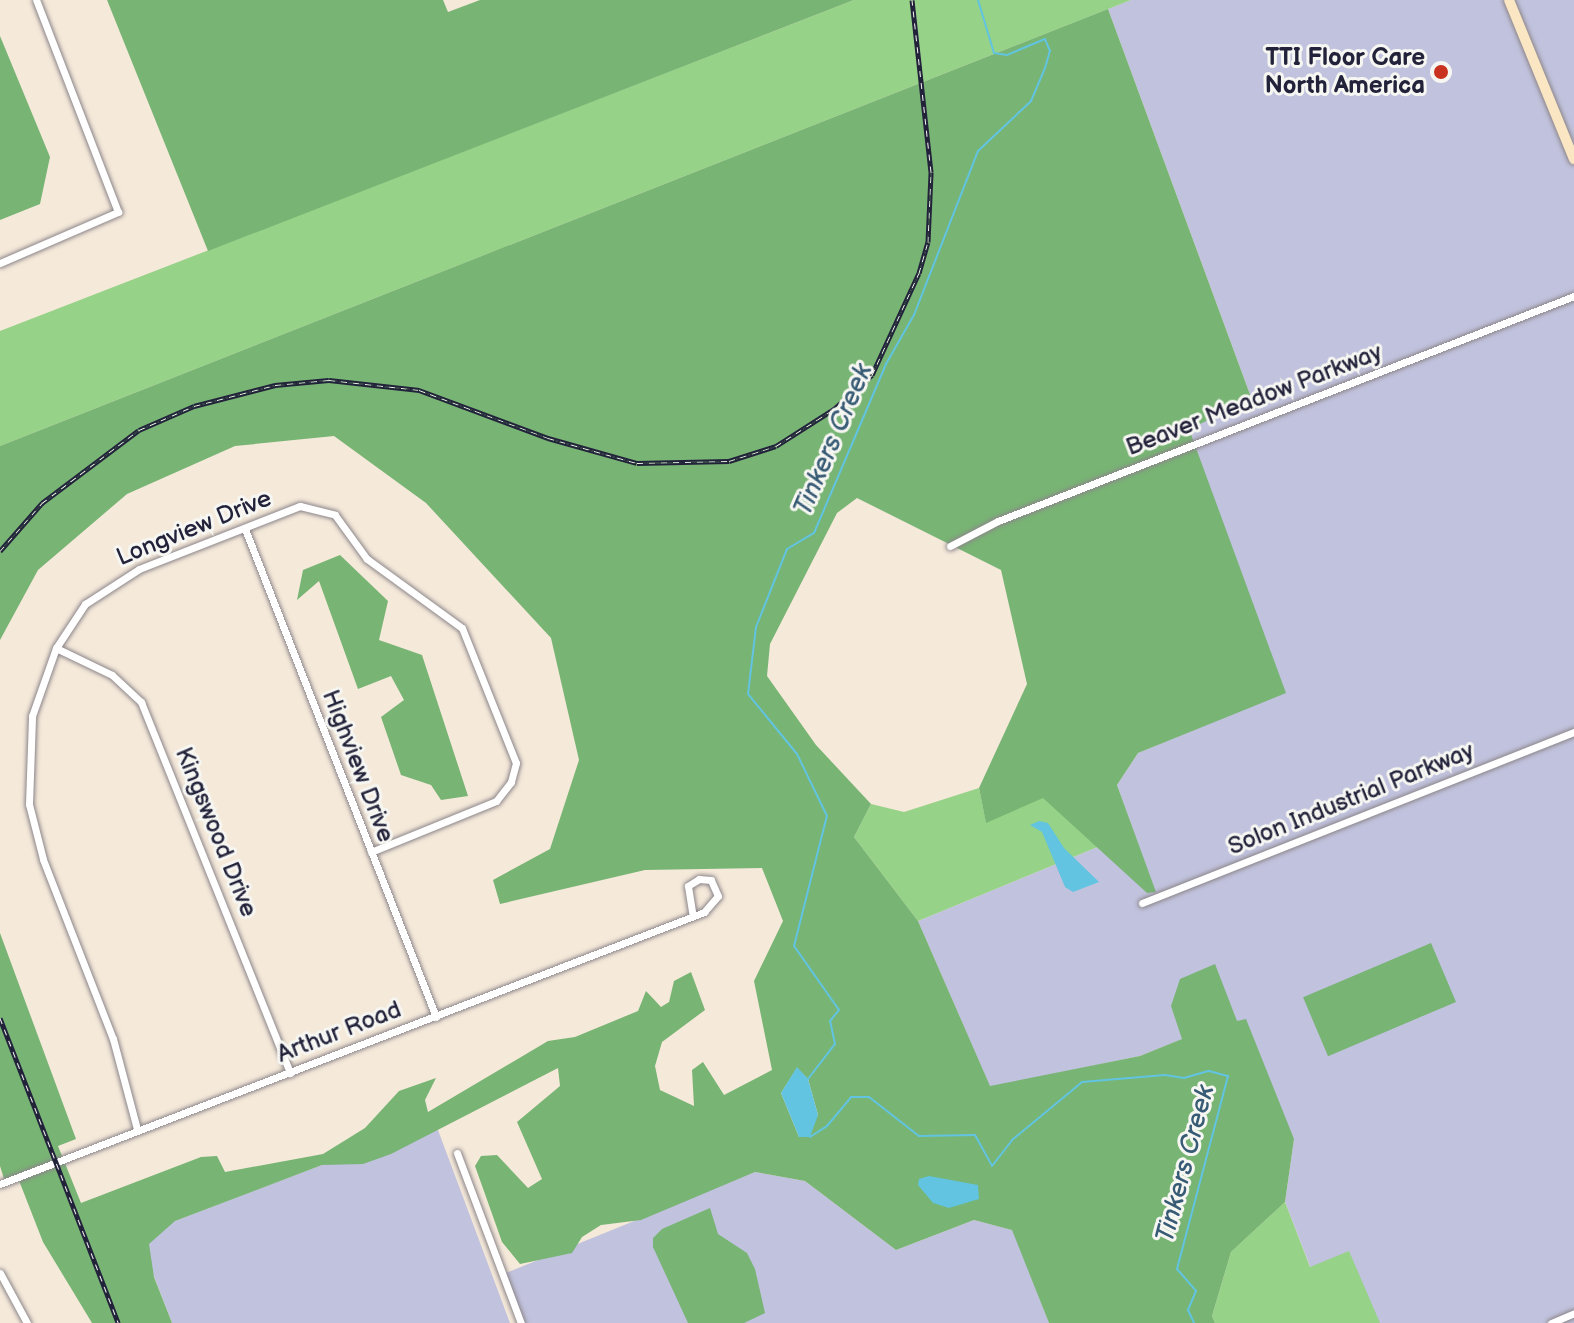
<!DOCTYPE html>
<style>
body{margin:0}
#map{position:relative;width:1574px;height:1323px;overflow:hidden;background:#f5e9da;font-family:"Balsamiq Sans",sans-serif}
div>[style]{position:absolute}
.industrial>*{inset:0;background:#c1c2dd}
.green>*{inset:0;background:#96d287}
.forest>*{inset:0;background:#78b474;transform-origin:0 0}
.water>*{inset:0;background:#62c4e0}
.stream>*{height:2px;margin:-1px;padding:0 1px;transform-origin:1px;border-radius:1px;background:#62c4e0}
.roads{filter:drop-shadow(0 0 2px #8c868a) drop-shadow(0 0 2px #8c868a)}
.street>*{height:7px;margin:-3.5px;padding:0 3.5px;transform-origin:3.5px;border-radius:3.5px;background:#fff}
.secondary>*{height:10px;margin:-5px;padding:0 5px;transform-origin:5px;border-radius:5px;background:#fbe6c4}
.rail>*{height:5px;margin-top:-2.5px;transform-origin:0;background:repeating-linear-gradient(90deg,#f6f6f2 0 6px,#22223b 0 12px);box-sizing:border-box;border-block:2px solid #22223b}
.dots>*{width:22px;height:22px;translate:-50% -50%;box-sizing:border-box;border:4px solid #f6f6f2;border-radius:50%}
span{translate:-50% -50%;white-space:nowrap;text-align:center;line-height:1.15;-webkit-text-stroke:6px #f6f6f2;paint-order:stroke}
.poi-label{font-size:24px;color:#22223b;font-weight:700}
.right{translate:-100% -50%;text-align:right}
.street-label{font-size:24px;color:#22223b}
.water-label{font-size:26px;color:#385b75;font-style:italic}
</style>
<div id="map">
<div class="industrial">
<i style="clip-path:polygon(1131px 0,1574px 0,1574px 1323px,1332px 1323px,1285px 1202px,1294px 1139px,1183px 1039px,1140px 1056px,990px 1087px,918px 921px,1100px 846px,1147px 892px,1155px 891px,1117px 785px,1138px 753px,1285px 692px,1188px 429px,1252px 400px,1108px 9px)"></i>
<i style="clip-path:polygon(435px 1122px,510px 1323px,172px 1323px,138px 1235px)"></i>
<i style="clip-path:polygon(755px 1172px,805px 1181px,896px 1250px,974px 1220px,1013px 1230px,1049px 1323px,520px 1323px,501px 1275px)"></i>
</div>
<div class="green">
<i style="clip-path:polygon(854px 0,1131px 0,0 446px,0 331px)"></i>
<i style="clip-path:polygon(979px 788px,986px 822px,1043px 797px,1100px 846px,918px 921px,854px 837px,871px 804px,904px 812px)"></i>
<i style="clip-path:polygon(1285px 1202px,1310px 1267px,1349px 1251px,1380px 1323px,1215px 1323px,1212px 1316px,1231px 1252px)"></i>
</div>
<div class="forest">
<i style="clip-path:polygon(107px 0,443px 0,448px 12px,480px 0,854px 0,208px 251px)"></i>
<i style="clip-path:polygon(evenodd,1108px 9px,1252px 400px,1189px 429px,1286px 693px,1138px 753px,1117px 785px,1156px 892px,1147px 893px,1043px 798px,986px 823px,979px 788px,1027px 684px,1001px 570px,857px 498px,837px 513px,770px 644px,767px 676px,816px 745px,871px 804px,854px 837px,918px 921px,990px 1086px,1140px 1056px,1182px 1039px,1171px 1006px,1180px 979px,1215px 964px,1237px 1021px,1246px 1019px,1294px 1139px,1285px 1202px,1231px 1252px,1212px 1316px,1215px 1323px,1049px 1323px,1012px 1230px,974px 1220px,896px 1250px,805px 1181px,755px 1172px,641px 1220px,601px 1225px,582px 1237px,572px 1253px,520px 1264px,502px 1242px,475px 1166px,481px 1156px,497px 1155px,528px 1188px,542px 1179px,517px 1122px,560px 1086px,558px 1068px,391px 1154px,363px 1164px,322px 1165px,175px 1221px,149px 1244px,154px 1277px,172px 1323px,92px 1323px,43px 1242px,18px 1178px,5px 1182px,0 1166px,0 933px,76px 1139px,58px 1146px,81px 1203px,201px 1157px,217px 1156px,225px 1172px,323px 1154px,365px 1128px,399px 1091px,436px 1078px,425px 1100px,428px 1112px,548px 1041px,575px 1037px,638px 1011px,646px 991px,661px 1007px,669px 1002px,674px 981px,691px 972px,705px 1010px,662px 1042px,655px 1066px,660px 1090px,694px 1106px,692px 1070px,703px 1062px,724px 1095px,772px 1070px,754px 981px,783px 921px,762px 868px,645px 870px,500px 904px,493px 880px,550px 849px,579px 760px,551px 638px,426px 503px,334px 436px,235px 446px,127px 494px,38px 570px,0 640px,0 446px,1108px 9px,797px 1068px,808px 1079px,818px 1115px,799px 1137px,781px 1093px,797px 1068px)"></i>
<i style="clip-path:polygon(0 36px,50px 157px,40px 204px,0 220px)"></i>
<i style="clip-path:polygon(340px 555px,388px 601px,379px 640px,422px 655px,468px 796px,441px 800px,431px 785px,401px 775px,381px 717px,404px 700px,391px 676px,358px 689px,319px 581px,297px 600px,303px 570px)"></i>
<i style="left:1431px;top:943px;width:64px;height:139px;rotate:67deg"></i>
<i style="clip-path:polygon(710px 1208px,718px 1234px,747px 1253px,755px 1269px,765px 1313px,744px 1323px,688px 1323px,653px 1247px,653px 1238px,662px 1229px)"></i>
</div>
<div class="water">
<i style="clip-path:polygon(1039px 821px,1048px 823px,1064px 848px,1099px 882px,1073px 892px,1065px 887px,1042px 832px,1030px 825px)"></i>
<i style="clip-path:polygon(797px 1067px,808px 1079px,818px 1115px,810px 1137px,799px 1137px,781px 1093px)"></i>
<i style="clip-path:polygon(929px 1176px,978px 1185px,979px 1199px,949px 1208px,933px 1203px,918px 1185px,919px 1179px)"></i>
</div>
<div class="stream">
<i style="left:808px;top:1079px;width:44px;rotate:-52.4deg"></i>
<i style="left:835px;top:1044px;width:24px;rotate:-102deg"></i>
<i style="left:830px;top:1021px;width:14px;rotate:-51deg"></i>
<i style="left:839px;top:1010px;width:78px;rotate:-125.1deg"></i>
<i style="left:794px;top:946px;width:134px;rotate:-75.8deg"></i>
<i style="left:827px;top:816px;width:69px;rotate:-115.8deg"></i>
<i style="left:797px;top:754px;width:77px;rotate:-129.2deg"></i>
<i style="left:748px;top:694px;width:67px;rotate:-83.2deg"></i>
<i style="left:756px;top:627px;width:84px;rotate:-68.3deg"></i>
<i style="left:787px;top:549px;width:31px;rotate:-31deg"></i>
<i style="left:814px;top:533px;width:184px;rotate:-66.9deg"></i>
<i style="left:886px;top:364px;width:56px;rotate:-60.3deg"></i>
<i style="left:914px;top:315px;width:176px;rotate:-68.7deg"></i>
<i style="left:978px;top:151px;width:73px;rotate:-43.3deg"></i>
<i style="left:1031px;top:101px;width:36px;rotate:-67deg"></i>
<i style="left:1045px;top:68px;width:18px;rotate:-74deg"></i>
<i style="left:1050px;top:51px;width:13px;rotate:-113deg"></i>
<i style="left:1045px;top:39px;width:41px;rotate:157.2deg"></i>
<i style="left:1007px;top:55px;width:13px;rotate:-171deg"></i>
<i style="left:994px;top:53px;width:55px;rotate:-106.8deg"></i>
<i style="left:810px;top:1137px;width:20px;rotate:-33deg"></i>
<i style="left:827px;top:1126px;width:38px;rotate:-50deg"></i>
<i style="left:851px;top:1097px;width:18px"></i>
<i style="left:869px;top:1097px;width:63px;rotate:38deg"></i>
<i style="left:919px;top:1136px;width:56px;rotate:-1deg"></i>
<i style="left:975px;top:1135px;width:35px;rotate:61deg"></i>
<i style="left:992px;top:1166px;width:33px;rotate:-52deg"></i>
<i style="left:1012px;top:1140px;width:91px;rotate:-39.6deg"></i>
<i style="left:1082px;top:1082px;width:83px;rotate:-4.8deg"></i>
<i style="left:1165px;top:1075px;width:19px;rotate:9deg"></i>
<i style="left:1184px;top:1078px;width:26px;rotate:-16deg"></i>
<i style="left:1209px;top:1071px;width:20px;rotate:15deg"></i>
<i style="left:1228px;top:1076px;width:200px;rotate:104.8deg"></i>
<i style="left:1177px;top:1269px;width:29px;rotate:49deg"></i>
<i style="left:1196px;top:1291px;width:21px;rotate:113deg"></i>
<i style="left:1188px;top:1310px;width:14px;rotate:65deg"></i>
</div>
<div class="roads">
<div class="street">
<i style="left:0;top:263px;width:129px;rotate:-23.4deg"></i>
<i style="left:118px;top:212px;width:227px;rotate:-111.1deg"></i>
<i style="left:245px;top:529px;width:524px;rotate:68.62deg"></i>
<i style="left:950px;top:546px;width:54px;rotate:-27.5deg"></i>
<i style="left:998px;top:521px;width:618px;rotate:-21.34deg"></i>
<i style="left:56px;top:648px;width:62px;rotate:25.7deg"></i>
<i style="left:112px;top:675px;width:40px;rotate:43deg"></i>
<i style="left:141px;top:702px;width:400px;rotate:68.1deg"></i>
<i style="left:1142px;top:903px;width:465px;rotate:-21.6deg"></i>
<i style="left:137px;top:1129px;width:93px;rotate:-104.9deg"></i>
<i style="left:113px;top:1039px;width:193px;rotate:-111.3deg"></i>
<i style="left:43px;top:859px;width:57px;rotate:-104.3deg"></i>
<i style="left:29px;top:804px;width:88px;rotate:-88deg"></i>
<i style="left:32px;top:716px;width:72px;rotate:-70.6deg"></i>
<i style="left:56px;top:648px;width:53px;rotate:-56.6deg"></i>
<i style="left:85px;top:604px;width:64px;rotate:-32.9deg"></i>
<i style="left:139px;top:569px;width:173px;rotate:-21.4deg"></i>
<i style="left:300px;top:506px;width:36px;rotate:14deg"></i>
<i style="left:335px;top:515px;width:54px;rotate:54deg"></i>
<i style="left:367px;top:559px;width:117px;rotate:36deg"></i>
<i style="left:462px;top:628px;width:145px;rotate:68.2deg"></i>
<i style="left:516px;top:763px;width:20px;rotate:105deg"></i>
<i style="left:511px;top:782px;width:24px;rotate:128deg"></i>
<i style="left:496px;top:801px;width:135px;rotate:157.8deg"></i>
<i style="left:457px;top:1153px;width:182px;rotate:69.4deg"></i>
<i style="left:0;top:1184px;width:755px;rotate:-21.12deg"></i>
<i style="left:704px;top:912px;width:21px;rotate:-49deg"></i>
<i style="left:718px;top:896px;width:17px;rotate:-114deg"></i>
<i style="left:711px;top:880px;width:12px;rotate:-175deg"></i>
<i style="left:699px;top:879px;width:13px;rotate:148deg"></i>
<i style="left:688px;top:886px;width:30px;rotate:81deg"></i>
<i style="left:0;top:1273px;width:57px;rotate:61.6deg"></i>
<i style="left:1551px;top:1323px;width:25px;rotate:-23deg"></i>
</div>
<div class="secondary">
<i style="left:1509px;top:0;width:172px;rotate:67.8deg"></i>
</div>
</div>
<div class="rail">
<i style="left:0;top:551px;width:64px;rotate:-48.8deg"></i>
<i style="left:42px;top:503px;width:121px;rotate:-37deg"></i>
<i style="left:139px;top:430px;width:60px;rotate:-23.6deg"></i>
<i style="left:194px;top:406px;width:84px;rotate:-14.5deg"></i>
<i style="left:275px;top:385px;width:54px;rotate:-5.3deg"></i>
<i style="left:329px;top:380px;width:91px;rotate:6.3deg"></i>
<i style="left:419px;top:390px;width:138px;rotate:20.4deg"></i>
<i style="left:548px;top:438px;width:92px;rotate:15.7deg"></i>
<i style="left:637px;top:463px;width:92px;rotate:-1.2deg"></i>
<i style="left:729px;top:461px;width:49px;rotate:-17.7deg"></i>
<i style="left:776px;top:446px;width:69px;rotate:-32.5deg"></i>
<i style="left:834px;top:409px;width:51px;rotate:-41.8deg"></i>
<i style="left:872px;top:375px;width:112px;rotate:-65.3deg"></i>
<i style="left:919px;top:273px;width:32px;rotate:-74deg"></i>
<i style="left:928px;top:242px;width:70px;rotate:-87.5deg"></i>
<i style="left:931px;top:172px;width:173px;rotate:-96.3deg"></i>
<i style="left:0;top:1018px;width:327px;rotate:68.8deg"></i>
</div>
<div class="dots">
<i style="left:1441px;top:72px;background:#c8321e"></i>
</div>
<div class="poi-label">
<span class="right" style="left:1425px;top:72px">TTI Floor Care<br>North America</span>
</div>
<div class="street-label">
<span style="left:1254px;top:400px;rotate:-21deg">Beaver Meadow Parkway</span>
<span style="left:194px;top:528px;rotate:-22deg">Longview Drive</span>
<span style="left:358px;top:766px;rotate:69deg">Highview Drive</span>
<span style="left:1351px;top:799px;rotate:-22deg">Solon Industrial Parkway</span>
<span style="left:216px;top:832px;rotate:68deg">Kingswood Drive</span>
<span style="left:339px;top:1032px;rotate:-21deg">Arthur Road</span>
</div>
<div class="water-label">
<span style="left:834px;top:440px;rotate:-67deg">Tinkers Creek</span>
<span style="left:1186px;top:1164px;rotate:-75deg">Tinkers Creek</span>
</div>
</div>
